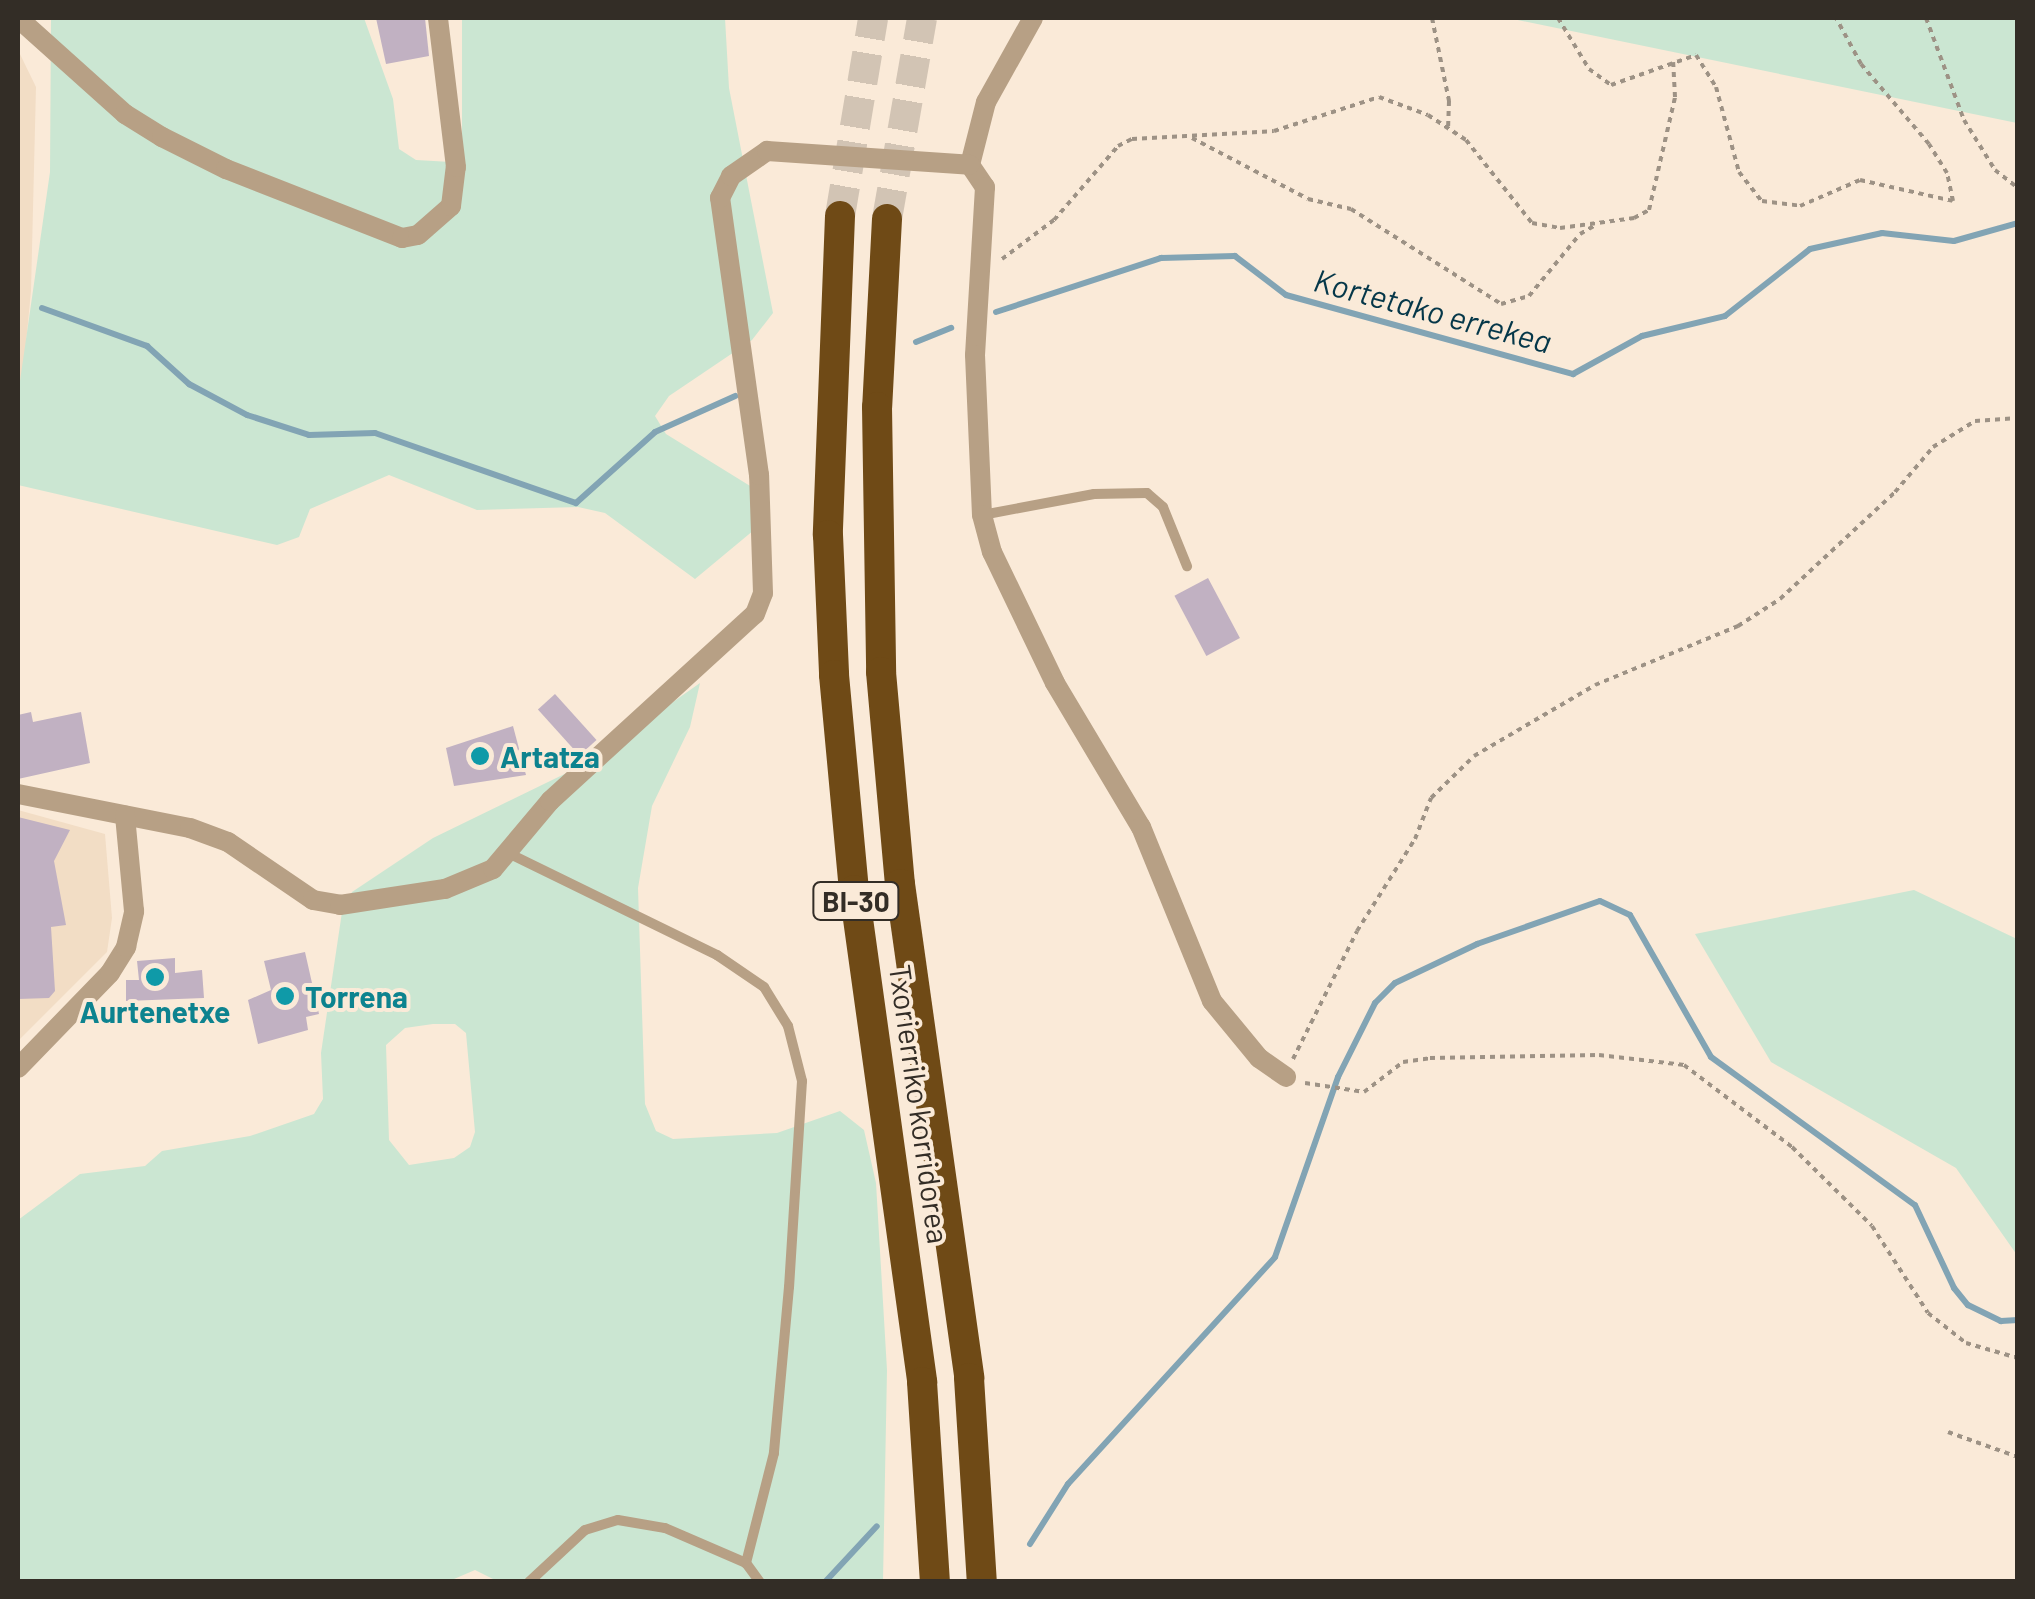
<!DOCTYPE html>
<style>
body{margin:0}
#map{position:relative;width:2035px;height:1599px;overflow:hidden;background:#faead8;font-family:Barlow,sans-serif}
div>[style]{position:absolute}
.built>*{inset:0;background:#f2ddc5}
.green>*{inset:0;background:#cbe6d2}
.stream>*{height:6px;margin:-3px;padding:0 3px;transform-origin:3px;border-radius:3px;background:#82a4b4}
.building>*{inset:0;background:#c1b1c2;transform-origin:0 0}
.highway-tunnel>*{height:30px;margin-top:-15px;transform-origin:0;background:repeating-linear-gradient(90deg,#d2c4b4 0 30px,transparent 0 45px)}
.path>*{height:4px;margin-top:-2px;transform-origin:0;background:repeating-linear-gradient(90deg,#9d9285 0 5px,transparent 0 10px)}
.lane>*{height:10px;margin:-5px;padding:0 5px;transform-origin:5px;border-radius:5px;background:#b7a085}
.street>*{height:20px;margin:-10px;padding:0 10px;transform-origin:10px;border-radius:10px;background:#b7a085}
.highway>*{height:30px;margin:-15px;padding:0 15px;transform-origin:15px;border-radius:15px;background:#6f4a16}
.dots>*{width:28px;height:28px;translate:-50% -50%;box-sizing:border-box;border:5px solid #faead8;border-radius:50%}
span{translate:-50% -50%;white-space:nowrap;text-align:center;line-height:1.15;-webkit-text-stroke:8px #faead8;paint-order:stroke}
.shield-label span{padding:2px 8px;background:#faead8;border:2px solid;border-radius:8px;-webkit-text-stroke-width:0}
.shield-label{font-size:28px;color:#332d26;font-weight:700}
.culture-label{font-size:30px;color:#0d838f;font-weight:700}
.left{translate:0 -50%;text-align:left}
.street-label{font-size:30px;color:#332d26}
.water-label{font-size:32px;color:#053749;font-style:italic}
.frame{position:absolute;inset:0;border:20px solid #332d26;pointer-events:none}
</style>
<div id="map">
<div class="built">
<i style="clip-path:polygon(18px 50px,36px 87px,31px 291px,18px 427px)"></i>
<i style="clip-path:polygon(18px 810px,105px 834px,112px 918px,107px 952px,18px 1041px)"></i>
</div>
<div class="green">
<i style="clip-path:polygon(51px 18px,364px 18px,393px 99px,399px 149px,416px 160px,451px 162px,462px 145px,462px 18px,725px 18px,729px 88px,773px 313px,752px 340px,669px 396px,655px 416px,666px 434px,755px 489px,754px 530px,695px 579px,605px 513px,578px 507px,477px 510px,389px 475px,310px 509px,299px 537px,277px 545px,18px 485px,18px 395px,50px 172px)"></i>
<i style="clip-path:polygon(1508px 18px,2017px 18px,2017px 123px)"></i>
<i style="clip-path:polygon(evenodd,700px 683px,690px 727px,652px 806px,638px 888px,645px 1104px,656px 1131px,673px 1139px,777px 1133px,840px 1111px,864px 1130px,876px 1183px,887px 1370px,883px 1581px,499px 1582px,475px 1570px,447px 1582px,18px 1581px,18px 1220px,80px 1174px,145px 1166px,162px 1151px,250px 1136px,314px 1114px,323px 1099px,321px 1053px,342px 912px,352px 892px,433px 838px,585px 764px,700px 683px,433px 1024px,455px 1024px,466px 1033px,475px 1132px,470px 1147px,454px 1158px,409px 1165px,389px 1140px,386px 1045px,405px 1028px,433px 1024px)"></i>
<i style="clip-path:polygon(1914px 890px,2017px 939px,2017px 1255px,1956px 1168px,1771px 1062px,1695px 934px)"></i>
</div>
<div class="stream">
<i style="left:42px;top:308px;width:112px;rotate:19.9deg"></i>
<i style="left:147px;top:346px;width:57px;rotate:42.1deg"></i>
<i style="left:189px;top:384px;width:66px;rotate:28.1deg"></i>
<i style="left:247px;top:415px;width:65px;rotate:17.9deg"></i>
<i style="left:309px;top:435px;width:66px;rotate:-1.7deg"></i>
<i style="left:375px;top:433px;width:213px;rotate:19.2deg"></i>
<i style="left:576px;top:503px;width:106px;rotate:-41.9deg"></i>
<i style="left:655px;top:432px;width:88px;rotate:-24.2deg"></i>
<i style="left:996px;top:312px;width:174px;rotate:-18.1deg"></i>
<i style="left:1161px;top:258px;width:74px;rotate:-1.5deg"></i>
<i style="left:1235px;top:256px;width:64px;rotate:37.4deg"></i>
<i style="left:1286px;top:295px;width:298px;rotate:15.4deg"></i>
<i style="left:1573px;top:374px;width:79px;rotate:-28.8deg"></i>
<i style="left:1642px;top:336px;width:85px;rotate:-13.5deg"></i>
<i style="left:1725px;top:316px;width:108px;rotate:-38.2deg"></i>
<i style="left:1810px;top:249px;width:74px;rotate:-12.5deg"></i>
<i style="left:1882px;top:233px;width:72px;rotate:6.3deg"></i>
<i style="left:1954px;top:241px;width:66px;rotate:-15.7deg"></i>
<i style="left:916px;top:342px;width:38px;rotate:-22deg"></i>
<i style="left:1030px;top:1544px;width:71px;rotate:-57.7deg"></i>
<i style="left:1068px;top:1484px;width:307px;rotate:-47.6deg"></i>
<i style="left:1275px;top:1257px;width:191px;rotate:-70.7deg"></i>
<i style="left:1338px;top:1077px;width:83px;rotate:-63.4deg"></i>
<i style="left:1375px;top:1003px;width:28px;rotate:-45deg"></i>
<i style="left:1395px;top:983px;width:91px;rotate:-25.4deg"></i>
<i style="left:1477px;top:944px;width:130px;rotate:-19.3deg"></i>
<i style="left:1600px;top:901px;width:33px;rotate:25deg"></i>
<i style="left:1630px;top:915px;width:163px;rotate:60.3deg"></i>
<i style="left:1711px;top:1057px;width:252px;rotate:36deg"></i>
<i style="left:1915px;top:1205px;width:92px;rotate:64.8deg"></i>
<i style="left:1954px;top:1288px;width:22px;rotate:51deg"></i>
<i style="left:1968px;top:1305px;width:37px;rotate:26deg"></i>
<i style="left:2001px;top:1321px;width:17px;rotate:-3deg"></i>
<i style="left:825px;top:1582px;width:76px;rotate:-47.1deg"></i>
</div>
<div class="building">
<i style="clip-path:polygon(376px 18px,425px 18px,429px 56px,386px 64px)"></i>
<i style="left:1208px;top:578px;width:68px;height:38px;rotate:62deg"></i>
<i style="left:555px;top:694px;width:62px;height:23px;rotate:48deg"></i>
<i style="clip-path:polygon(31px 712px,33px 722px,81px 712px,90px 763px,18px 779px,18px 715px)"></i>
<i style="clip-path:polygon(513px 726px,526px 775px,454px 786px,446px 748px)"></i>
<i style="clip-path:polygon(18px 817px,70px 830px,54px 861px,66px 925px,51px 927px,55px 991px,49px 998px,18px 999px)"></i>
<i style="clip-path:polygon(305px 952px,319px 1014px,306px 1017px,308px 1030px,258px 1044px,248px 1000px,271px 990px,264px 961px)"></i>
<i style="clip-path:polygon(175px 958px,175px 973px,202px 970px,204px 998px,126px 1001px,126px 980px,139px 980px,137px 961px)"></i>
</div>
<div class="highway-tunnel">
<i style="left:840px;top:216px;width:201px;rotate:-80.5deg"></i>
<i style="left:887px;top:219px;width:204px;rotate:-80.1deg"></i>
</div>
<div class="path">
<i style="left:1432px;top:18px;width:85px;rotate:78.4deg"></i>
<i style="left:1449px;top:101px;width:25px;rotate:92deg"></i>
<i style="left:1558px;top:18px;width:60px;rotate:58.7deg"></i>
<i style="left:1589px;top:69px;width:27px;rotate:36deg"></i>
<i style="left:1611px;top:85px;width:90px;rotate:-19.4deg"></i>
<i style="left:1696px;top:55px;width:38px;rotate:58deg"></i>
<i style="left:1716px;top:87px;width:88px;rotate:74.9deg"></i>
<i style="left:1739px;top:172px;width:37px;rotate:52deg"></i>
<i style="left:1762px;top:201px;width:38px;rotate:7deg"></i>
<i style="left:1800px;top:206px;width:65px;rotate:-23.4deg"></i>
<i style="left:1860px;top:180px;width:95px;rotate:12.7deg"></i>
<i style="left:1953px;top:201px;width:29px;rotate:-102deg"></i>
<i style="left:1947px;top:173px;width:34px;rotate:-122deg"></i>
<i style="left:1929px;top:144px;width:105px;rotate:-130.4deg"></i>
<i style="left:1861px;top:64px;width:52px;rotate:-118.5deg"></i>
<i style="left:1926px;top:18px;width:109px;rotate:69.6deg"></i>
<i style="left:1964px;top:120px;width:59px;rotate:58.2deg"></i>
<i style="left:1995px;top:170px;width:29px;rotate:38deg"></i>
<i style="left:1192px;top:138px;width:131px;rotate:27.7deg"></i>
<i style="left:1308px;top:199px;width:44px;rotate:13.1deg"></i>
<i style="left:1351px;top:209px;width:178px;rotate:32.3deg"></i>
<i style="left:1501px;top:304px;width:29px;rotate:-16deg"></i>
<i style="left:1529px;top:296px;width:80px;rotate:-50.6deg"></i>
<i style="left:1580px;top:234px;width:16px;rotate:-30deg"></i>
<i style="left:1002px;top:259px;width:65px;rotate:-36.9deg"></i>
<i style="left:1054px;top:220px;width:98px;rotate:-49.1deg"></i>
<i style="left:1118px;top:146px;width:16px;rotate:-27deg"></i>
<i style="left:1132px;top:139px;width:142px;rotate:-3.2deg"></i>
<i style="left:1274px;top:131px;width:110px;rotate:-17.9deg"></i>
<i style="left:1379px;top:97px;width:52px;rotate:20.2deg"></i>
<i style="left:1428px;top:115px;width:45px;rotate:33.3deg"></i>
<i style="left:1466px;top:140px;width:106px;rotate:51.5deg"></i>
<i style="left:1532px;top:223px;width:28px;rotate:10deg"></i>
<i style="left:1560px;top:228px;width:75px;rotate:-7.7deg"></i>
<i style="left:1634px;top:218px;width:17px;rotate:-28deg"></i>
<i style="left:1649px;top:210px;width:116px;rotate:-77deg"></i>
<i style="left:1675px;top:97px;width:35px;rotate:-93deg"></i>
<i style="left:1293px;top:1059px;width:143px;rotate:-63.4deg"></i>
<i style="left:1357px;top:931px;width:109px;rotate:-57.8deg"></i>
<i style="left:1415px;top:839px;width:44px;rotate:-68.7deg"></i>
<i style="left:1431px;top:798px;width:60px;rotate:-44.3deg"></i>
<i style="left:1474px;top:756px;width:140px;rotate:-30.4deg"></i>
<i style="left:1595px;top:685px;width:155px;rotate:-22.4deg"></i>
<i style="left:1738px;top:626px;width:50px;rotate:-32.7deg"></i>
<i style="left:1780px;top:599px;width:157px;rotate:-42.9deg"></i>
<i style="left:1895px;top:492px;width:59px;rotate:-49.8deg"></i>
<i style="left:1933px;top:447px;width:49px;rotate:-31.8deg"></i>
<i style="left:1975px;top:421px;width:43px;rotate:-4deg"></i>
<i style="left:1305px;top:1083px;width:60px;rotate:8.7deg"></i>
<i style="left:1364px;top:1092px;width:49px;rotate:-37.6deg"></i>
<i style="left:1403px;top:1062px;width:27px;rotate:-8deg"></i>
<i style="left:1430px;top:1058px;width:169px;rotate:-1deg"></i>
<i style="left:1599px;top:1055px;width:86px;rotate:6.7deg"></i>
<i style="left:1684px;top:1065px;width:136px;rotate:37.2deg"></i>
<i style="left:1792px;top:1147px;width:112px;rotate:44.6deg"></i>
<i style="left:1872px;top:1226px;width:103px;rotate:57.2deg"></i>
<i style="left:1928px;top:1313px;width:48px;rotate:38.3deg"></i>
<i style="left:1966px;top:1343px;width:54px;rotate:16.1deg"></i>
<i style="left:1948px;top:1432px;width:74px;rotate:19.7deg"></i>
</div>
<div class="lane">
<i style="left:982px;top:515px;width:114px;rotate:-10.6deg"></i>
<i style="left:1094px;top:494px;width:53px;rotate:-1.1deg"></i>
<i style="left:1147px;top:493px;width:21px;rotate:41deg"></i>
<i style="left:1163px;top:507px;width:64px;rotate:67.9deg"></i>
<i style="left:508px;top:853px;width:233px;rotate:26deg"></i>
<i style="left:717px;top:955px;width:57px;rotate:34.2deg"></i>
<i style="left:764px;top:987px;width:46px;rotate:58.4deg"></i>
<i style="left:788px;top:1026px;width:57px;rotate:75.7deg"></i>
<i style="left:802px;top:1081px;width:206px;rotate:93.6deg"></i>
<i style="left:789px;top:1287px;width:167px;rotate:95.2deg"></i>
<i style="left:774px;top:1453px;width:114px;rotate:104.3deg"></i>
<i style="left:529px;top:1582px;width:76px;rotate:-42.9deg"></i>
<i style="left:585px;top:1530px;width:34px;rotate:-17deg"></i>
<i style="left:618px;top:1520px;width:48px;rotate:9.7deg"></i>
<i style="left:665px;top:1528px;width:88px;rotate:23.4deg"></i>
<i style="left:746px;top:1563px;width:24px;rotate:54deg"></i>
</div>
<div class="street">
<i style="left:18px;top:18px;width:144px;rotate:41.9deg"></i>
<i style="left:125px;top:114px;width:44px;rotate:31.9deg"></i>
<i style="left:162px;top:137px;width:72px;rotate:26.6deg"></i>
<i style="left:226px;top:169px;width:189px;rotate:21.4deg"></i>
<i style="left:402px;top:238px;width:16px;rotate:-11deg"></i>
<i style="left:418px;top:235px;width:44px;rotate:-41.3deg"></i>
<i style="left:451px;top:206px;width:39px;rotate:-83deg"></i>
<i style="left:456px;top:167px;width:150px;rotate:-96.9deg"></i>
<i style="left:1033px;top:18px;width:96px;rotate:119.2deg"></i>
<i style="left:986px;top:102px;width:65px;rotate:104.3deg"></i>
<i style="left:970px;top:165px;width:27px;rotate:56deg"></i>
<i style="left:985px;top:187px;width:168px;rotate:93.4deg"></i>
<i style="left:975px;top:355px;width:160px;rotate:87.5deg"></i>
<i style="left:982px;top:515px;width:38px;rotate:75deg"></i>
<i style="left:992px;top:552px;width:145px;rotate:64.3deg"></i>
<i style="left:1055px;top:683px;width:168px;rotate:59.2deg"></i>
<i style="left:1141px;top:827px;width:188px;rotate:67.8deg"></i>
<i style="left:1212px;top:1001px;width:74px;rotate:50.5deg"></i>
<i style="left:1259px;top:1058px;width:33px;rotate:35deg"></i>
<i style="left:18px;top:794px;width:175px;rotate:11.2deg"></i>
<i style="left:190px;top:828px;width:40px;rotate:20.2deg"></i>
<i style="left:228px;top:842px;width:103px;rotate:34.3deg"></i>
<i style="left:313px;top:900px;width:27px;rotate:10deg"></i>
<i style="left:340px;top:905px;width:106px;rotate:-8.7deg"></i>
<i style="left:445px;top:889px;width:52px;rotate:-22.6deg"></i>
<i style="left:493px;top:869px;width:89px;rotate:-50deg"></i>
<i style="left:550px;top:801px;width:277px;rotate:-42.4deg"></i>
<i style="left:755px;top:614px;width:22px;rotate:-69deg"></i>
<i style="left:763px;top:593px;width:118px;rotate:-91.9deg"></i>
<i style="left:759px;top:475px;width:280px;rotate:-98deg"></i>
<i style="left:720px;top:198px;width:25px;rotate:-63deg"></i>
<i style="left:731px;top:176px;width:44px;rotate:-34.8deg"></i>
<i style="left:767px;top:151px;width:203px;rotate:3.9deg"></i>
<i style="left:18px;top:1068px;width:132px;rotate:-45.9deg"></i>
<i style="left:110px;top:973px;width:31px;rotate:-58deg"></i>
<i style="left:126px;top:947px;width:37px;rotate:-77deg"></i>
<i style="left:134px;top:911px;width:96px;rotate:-95.4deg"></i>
</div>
<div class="highway">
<i style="left:840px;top:216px;width:319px;rotate:92.2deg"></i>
<i style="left:828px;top:535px;width:140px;rotate:87.5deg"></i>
<i style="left:834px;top:675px;width:216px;rotate:84.7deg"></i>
<i style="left:854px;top:890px;width:497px;rotate:82.1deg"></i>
<i style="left:922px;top:1382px;width:200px;rotate:86.3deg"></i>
<i style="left:887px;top:219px;width:188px;rotate:93deg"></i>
<i style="left:877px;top:407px;width:265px;rotate:89.1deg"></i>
<i style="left:881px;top:672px;width:213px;rotate:84.9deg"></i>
<i style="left:900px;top:884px;width:499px;rotate:82deg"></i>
<i style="left:969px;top:1378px;width:204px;rotate:86.4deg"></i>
</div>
<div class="dots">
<i style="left:480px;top:756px;background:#0f9aa8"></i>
<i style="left:155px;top:977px;background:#0f9aa8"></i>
<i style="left:285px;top:996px;background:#0f9aa8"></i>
</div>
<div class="shield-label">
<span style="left:856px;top:901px">BI-30</span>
</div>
<div class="culture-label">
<span class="left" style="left:500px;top:756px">Artatza</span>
<span class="left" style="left:305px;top:996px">Torrena</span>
<span style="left:155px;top:1011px">Aurtenetxe</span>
</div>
<div class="street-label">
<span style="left:920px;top:1104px;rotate:82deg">Txorierriko korridorea</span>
</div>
<div class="water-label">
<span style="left:1433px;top:310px;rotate:15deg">Kortetako errekea</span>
</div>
<div class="frame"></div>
</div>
